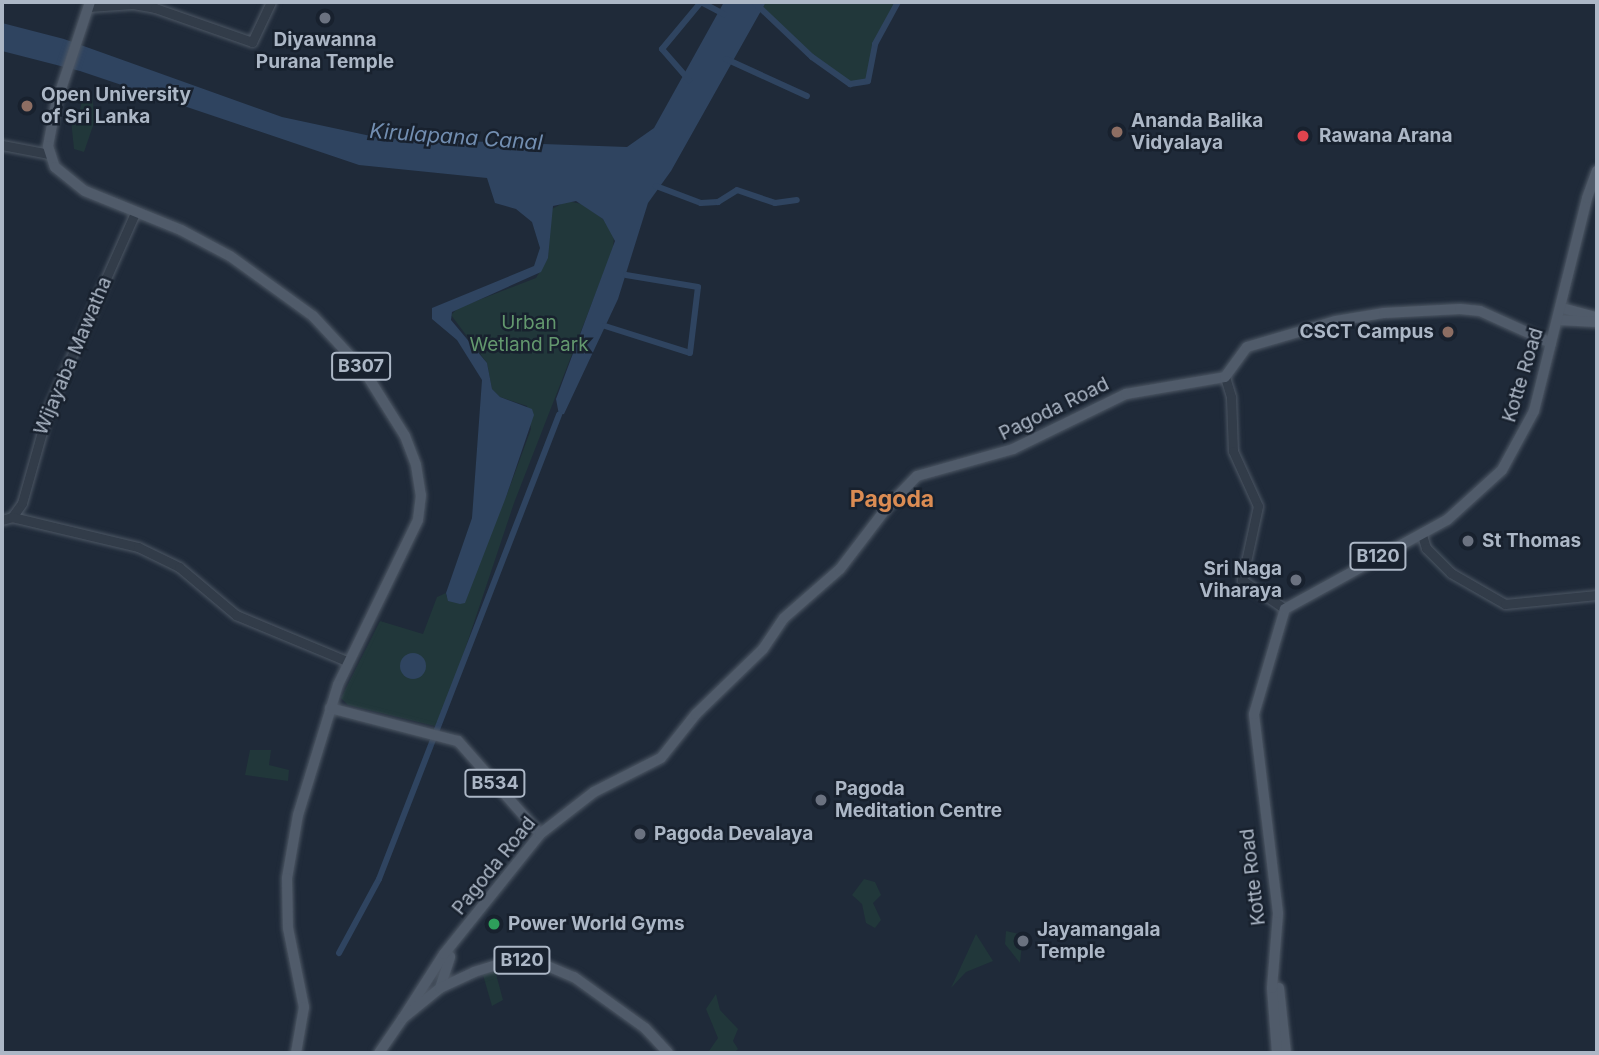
<!DOCTYPE html>
<style>
body{margin:0}
#map{position:relative;width:1599px;height:1055px;overflow:hidden;background:#1f2a39;font-family:Inter,sans-serif}
div>[style]{position:absolute}
.green>*{inset:0;background:#21373a}
.water>*{inset:0;background:#2f4460}
.round{border-radius:50%}
.canal>*{height:6px;margin:-3px;padding:0 3px;transform-origin:3px;border-radius:3px;background:#2f4460}
.roads{filter:drop-shadow(0 0 2px #4d5764) drop-shadow(0 0 2px #4d5764)}
.minor>*{height:9px;margin:-4.5px;padding:0 4.5px;transform-origin:4.5px;border-radius:4.5px;background:#323c49}
.major>*{height:10px;margin:-5px;padding:0 5px;transform-origin:5px;border-radius:5px;background:#505b6a}
.dots>*{width:19px;height:19px;translate:-50% -50%;box-sizing:border-box;border:4px solid #18212e;border-radius:50%}
span{translate:-50% -50%;white-space:nowrap;text-align:center;line-height:1.15;-webkit-text-stroke:5px #18212e;paint-order:stroke}
.shield-label span{padding:2px 5px;background:#18212e;border:2px solid;border-radius:5px;-webkit-text-stroke-width:0}
.shield-label{font-size:18px;color:#acb7c6;font-weight:700}
.poi-label{font-size:19px;color:#acb7c6;font-weight:700}
.left{translate:0 -50%;text-align:left}
.right{translate:-100% -50%;text-align:right}
.park-label{font-size:19px;color:#63986e}
.street-label{font-size:19px;color:#acb7c6}
.water-label{font-size:21px;color:#728eb1;font-style:italic}
.quarter-label{font-size:23px;color:#db8c53;font-weight:700}
.frame{position:absolute;inset:0;border:4px solid #acb7c6;pointer-events:none}
</style>
<div id="map">
<div class="green">
<i style="clip-path:polygon(766px 2px,898px 2px,875px 44px,868px 81px,850px 84px,812px 57px,762px 7px)"></i>
<i style="clip-path:polygon(84px 93px,92px 94px,95px 120px,84px 152px,74px 149px,71px 120px,77px 121px)"></i>
<i style="clip-path:polygon(567px 201px,582px 204px,603px 219px,614px 235px,613px 249px,514px 503px,439px 727px,348px 705px,341px 698px,380px 621px,423px 634px,437px 597px,446px 593px,446px 597px,506px 497px,531px 429px,527px 406px,500px 397px,492px 389px,487px 363px,451px 315px,458px 308px,536px 278px,548px 258px,550px 210px)"></i>
<i style="clip-path:polygon(250px 750px,271px 750px,269px 765px,289px 770px,288px 781px,245px 775px)"></i>
<i style="clip-path:polygon(864px 879px,875px 882px,881px 895px,873px 903px,881px 920px,875px 928px,866px 923px,862px 904px,852px 895px)"></i>
<i style="clip-path:polygon(1006px 931px,1023px 935px,1020px 963px,1005px 944px)"></i>
<i style="clip-path:polygon(976px 934px,993px 961px,966px 972px,951px 988px)"></i>
<i style="clip-path:polygon(495px 970px,503px 1000px,492px 1006px,483px 975px)"></i>
<i style="clip-path:polygon(716px 994px,720px 1010px,738px 1029px,733px 1041px,738px 1049px,734px 1053px,709px 1051px,718px 1038px,706px 1009px)"></i>
</div>
<div class="water">
<i style="clip-path:polygon(724px 2px,766px 2px,671px 171px,648px 203px,618px 299px,564px 414px,559px 415px,556px 399px,615px 241px,603px 219px,576px 201px,553px 206px,548px 258px,541px 272px,452px 312px,451px 320px,487px 363px,492px 389px,500px 397px,532px 409px,534px 415px,506px 497px,465px 603px,460px 604px,448px 601px,446px 593px,472px 518px,482px 380px,457px 340px,432px 319px,432px 308px,534px 266px,540px 248px,532px 222px,516px 209px,495px 203px,487px 178px,359px 165px,80px 71px,2px 51px,2px 23px,64px 39px,282px 117px,380px 138px,627px 147px,654px 128px)"></i>
<i class="round" style="left:400px;top:653px;width:26px;height:26px"></i>
</div>
<div class="canal">
<i style="left:754px;top:2px;width:80px;rotate:43.5deg"></i>
<i style="left:812px;top:57px;width:47px;rotate:35.4deg"></i>
<i style="left:850px;top:84px;width:18px;rotate:-9deg"></i>
<i style="left:868px;top:81px;width:38px;rotate:-79deg"></i>
<i style="left:875px;top:44px;width:48px;rotate:-61.3deg"></i>
<i style="left:726px;top:59px;width:89px;rotate:24.6deg"></i>
<i style="left:689px;top:80px;width:41px;rotate:-131.1deg"></i>
<i style="left:662px;top:49px;width:61px;rotate:-50.3deg"></i>
<i style="left:701px;top:2px;width:26px;rotate:28deg"></i>
<i style="left:656px;top:186px;width:48px;rotate:20.7deg"></i>
<i style="left:701px;top:203px;width:17px;rotate:-3deg"></i>
<i style="left:718px;top:202px;width:22px;rotate:-32deg"></i>
<i style="left:737px;top:190px;width:40px;rotate:18.9deg"></i>
<i style="left:775px;top:203px;width:22px;rotate:-8deg"></i>
<i style="left:605px;top:326px;width:89px;rotate:17.6deg"></i>
<i style="left:690px;top:353px;width:66px;rotate:-83.1deg"></i>
<i style="left:698px;top:287px;width:73px;rotate:-170.5deg"></i>
<i style="left:339px;top:953px;width:84px;rotate:-61.6deg"></i>
<i style="left:379px;top:879px;width:498px;rotate:-68.8deg"></i>
</div>
<div class="roads">
<div class="minor">
<i style="left:88px;top:7px;width:45px;rotate:-3.8deg"></i>
<i style="left:133px;top:4px;width:22px;rotate:10deg"></i>
<i style="left:155px;top:8px;width:103px;rotate:19.3deg"></i>
<i style="left:252px;top:42px;width:44px;rotate:-64.6deg"></i>
<i style="left:2px;top:145px;width:48px;rotate:10.8deg"></i>
<i style="left:1225px;top:377px;width:21px;rotate:73deg"></i>
<i style="left:1231px;top:397px;width:54px;rotate:87.9deg"></i>
<i style="left:1233px;top:451px;width:60px;rotate:65.6deg"></i>
<i style="left:1258px;top:506px;width:76px;rotate:102.2deg"></i>
<i style="left:1242px;top:580px;width:52px;rotate:34deg"></i>
<i style="left:12px;top:517px;width:17px;rotate:-54deg"></i>
<i style="left:22px;top:503px;width:100px;rotate:-74.3deg"></i>
<i style="left:49px;top:407px;width:212px;rotate:-66.1deg"></i>
<i style="left:2px;top:520px;width:10px;rotate:-17deg"></i>
<i style="left:12px;top:517px;width:130px;rotate:13.4deg"></i>
<i style="left:138px;top:547px;width:46px;rotate:26deg"></i>
<i style="left:179px;top:567px;width:75px;rotate:40.1deg"></i>
<i style="left:236px;top:615px;width:122px;rotate:22.6deg"></i>
<i style="left:1422px;top:535px;width:14px;rotate:73deg"></i>
<i style="left:1426px;top:548px;width:35px;rotate:45deg"></i>
<i style="left:1451px;top:573px;width:62px;rotate:29.9deg"></i>
<i style="left:1505px;top:604px;width:92px;rotate:-5.6deg"></i>
</div>
<div class="major">
<i style="left:90px;top:2px;width:108px;rotate:108.4deg"></i>
<i style="left:56px;top:104px;width:43px;rotate:100.8deg"></i>
<i style="left:48px;top:146px;width:22px;rotate:72deg"></i>
<i style="left:55px;top:167px;width:38px;rotate:39deg"></i>
<i style="left:85px;top:191px;width:104px;rotate:22.1deg"></i>
<i style="left:181px;top:230px;width:55px;rotate:28deg"></i>
<i style="left:230px;top:256px;width:102px;rotate:35.9deg"></i>
<i style="left:313px;top:316px;width:76px;rotate:47.1deg"></i>
<i style="left:365px;top:372px;width:75px;rotate:58deg"></i>
<i style="left:405px;top:436px;width:31px;rotate:69deg"></i>
<i style="left:416px;top:465px;width:30px;rotate:81deg"></i>
<i style="left:421px;top:495px;width:25px;rotate:97deg"></i>
<i style="left:418px;top:520px;width:183px;rotate:115.9deg"></i>
<i style="left:338px;top:685px;width:136px;rotate:107.1deg"></i>
<i style="left:298px;top:815px;width:64px;rotate:99.9deg"></i>
<i style="left:287px;top:878px;width:50px;rotate:88.9deg"></i>
<i style="left:288px;top:928px;width:81px;rotate:78.6deg"></i>
<i style="left:304px;top:1007px;width:47px;rotate:99.9deg"></i>
<i style="left:1562px;top:308px;width:35px;rotate:15deg"></i>
<i style="left:1558px;top:320px;width:39px;rotate:3deg"></i>
<i style="left:330px;top:708px;width:132px;rotate:14.5deg"></i>
<i style="left:458px;top:741px;width:124px;rotate:48.6deg"></i>
<i style="left:440px;top:988px;width:33px;rotate:-72deg"></i>
<i style="left:1279px;top:988px;width:65px;rotate:83.9deg"></i>
<i style="left:403px;top:1018px;width:76px;rotate:-57.4deg"></i>
<i style="left:444px;top:954px;width:154px;rotate:-51.3deg"></i>
<i style="left:540px;top:834px;width:68px;rotate:-37.9deg"></i>
<i style="left:594px;top:792px;width:75px;rotate:-26.9deg"></i>
<i style="left:661px;top:758px;width:56px;rotate:-51.5deg"></i>
<i style="left:696px;top:714px;width:93px;rotate:-44.1deg"></i>
<i style="left:763px;top:649px;width:37px;rotate:-56deg"></i>
<i style="left:784px;top:618px;width:74px;rotate:-41.2deg"></i>
<i style="left:840px;top:569px;width:81px;rotate:-52.6deg"></i>
<i style="left:889px;top:505px;width:40px;rotate:-46deg"></i>
<i style="left:917px;top:476px;width:100px;rotate:-15.7deg"></i>
<i style="left:1013px;top:449px;width:126px;rotate:-26deg"></i>
<i style="left:1126px;top:394px;width:100px;rotate:-9.7deg"></i>
<i style="left:1225px;top:377px;width:37px;rotate:-54deg"></i>
<i style="left:1247px;top:347px;width:93px;rotate:-16.3deg"></i>
<i style="left:1336px;top:321px;width:49px;rotate:-9.5deg"></i>
<i style="left:1384px;top:313px;width:76px;rotate:-3deg"></i>
<i style="left:1460px;top:309px;width:20px;rotate:6deg"></i>
<i style="left:1480px;top:311px;width:78px;rotate:24.3deg"></i>
<i style="left:379px;top:1053px;width:42px;rotate:-55.6deg"></i>
<i style="left:403px;top:1018px;width:48px;rotate:-39deg"></i>
<i style="left:440px;top:988px;width:38px;rotate:-25deg"></i>
<i style="left:474px;top:972px;width:44px;rotate:-17.2deg"></i>
<i style="left:516px;top:959px;width:22px;rotate:8deg"></i>
<i style="left:538px;top:962px;width:39px;rotate:23deg"></i>
<i style="left:574px;top:977px;width:87px;rotate:35.7deg"></i>
<i style="left:645px;top:1028px;width:34px;rotate:47deg"></i>
<i style="left:1277px;top:1053px;width:65px;rotate:-94.4deg"></i>
<i style="left:1272px;top:988px;width:75px;rotate:-85.4deg"></i>
<i style="left:1278px;top:913px;width:200px;rotate:-96.9deg"></i>
<i style="left:1254px;top:714px;width:109px;rotate:-73.6deg"></i>
<i style="left:1285px;top:609px;width:185px;rotate:-28.8deg"></i>
<i style="left:1447px;top:520px;width:74px;rotate:-42.3deg"></i>
<i style="left:1502px;top:470px;width:67px;rotate:-61.5deg"></i>
<i style="left:1534px;top:411px;width:219px;rotate:-76deg"></i>
<i style="left:1587px;top:198px;width:29px;rotate:-70deg"></i>
</div>
</div>
<div class="dots">
<i style="left:325px;top:18px;background:#6b7280"></i>
<i style="left:27px;top:106px;background:#8d6e63"></i>
<i style="left:1117px;top:132px;background:#8d6e63"></i>
<i style="left:1303px;top:136px;background:#e0444e"></i>
<i style="left:1448px;top:332px;background:#8d6e63"></i>
<i style="left:1468px;top:541px;background:#6b7280"></i>
<i style="left:1296px;top:580px;background:#6b7280"></i>
<i style="left:821px;top:800px;background:#6b7280"></i>
<i style="left:640px;top:834px;background:#6b7280"></i>
<i style="left:494px;top:924px;background:#2e9e5b"></i>
<i style="left:1023px;top:941px;background:#6b7280"></i>
</div>
<div class="shield-label">
<span style="left:361px;top:366px">B307</span>
<span style="left:1378px;top:556px">B120</span>
<span style="left:495px;top:783px">B534</span>
<span style="left:522px;top:960px">B120</span>
</div>
<div class="poi-label">
<span style="left:325px;top:51px">Diyawanna<br>Purana Temple</span>
<span class="left" style="left:41px;top:106px">Open University<br>of Sri Lanka</span>
<span class="left" style="left:1131px;top:132px">Ananda Balika<br>Vidyalaya</span>
<span class="left" style="left:1319px;top:136px">Rawana Arana</span>
<span class="right" style="left:1434px;top:332px">CSCT Campus</span>
<span class="left" style="left:1482px;top:541px">St Thomas</span>
<span class="right" style="left:1282px;top:580px">Sri Naga<br>Viharaya</span>
<span class="left" style="left:835px;top:800px">Pagoda<br>Meditation Centre</span>
<span class="left" style="left:654px;top:834px">Pagoda Devalaya</span>
<span class="left" style="left:508px;top:924px">Power World Gyms</span>
<span class="left" style="left:1037px;top:941px">Jayamangala<br>Temple</span>
</div>
<div class="park-label">
<span style="left:529px;top:334px">Urban<br>Wetland Park</span>
</div>
<div class="street-label">
<span style="left:73px;top:356px;rotate:-67deg">Wijayaba Mawatha</span>
<span style="left:1523px;top:375px;rotate:-73deg">Kotte Road</span>
<span style="left:1054px;top:409px;rotate:-26deg">Pagoda Road</span>
<span style="left:494px;top:866px;rotate:-51deg">Pagoda Road</span>
<span style="left:1253px;top:877px;rotate:-97deg">Kotte Road</span>
</div>
<div class="water-label">
<span style="left:456px;top:137px;rotate:4deg">Kirulapana Canal</span>
</div>
<div class="quarter-label">
<span style="left:892px;top:499px">Pagoda</span>
</div>
<div class="frame"></div>
</div>
